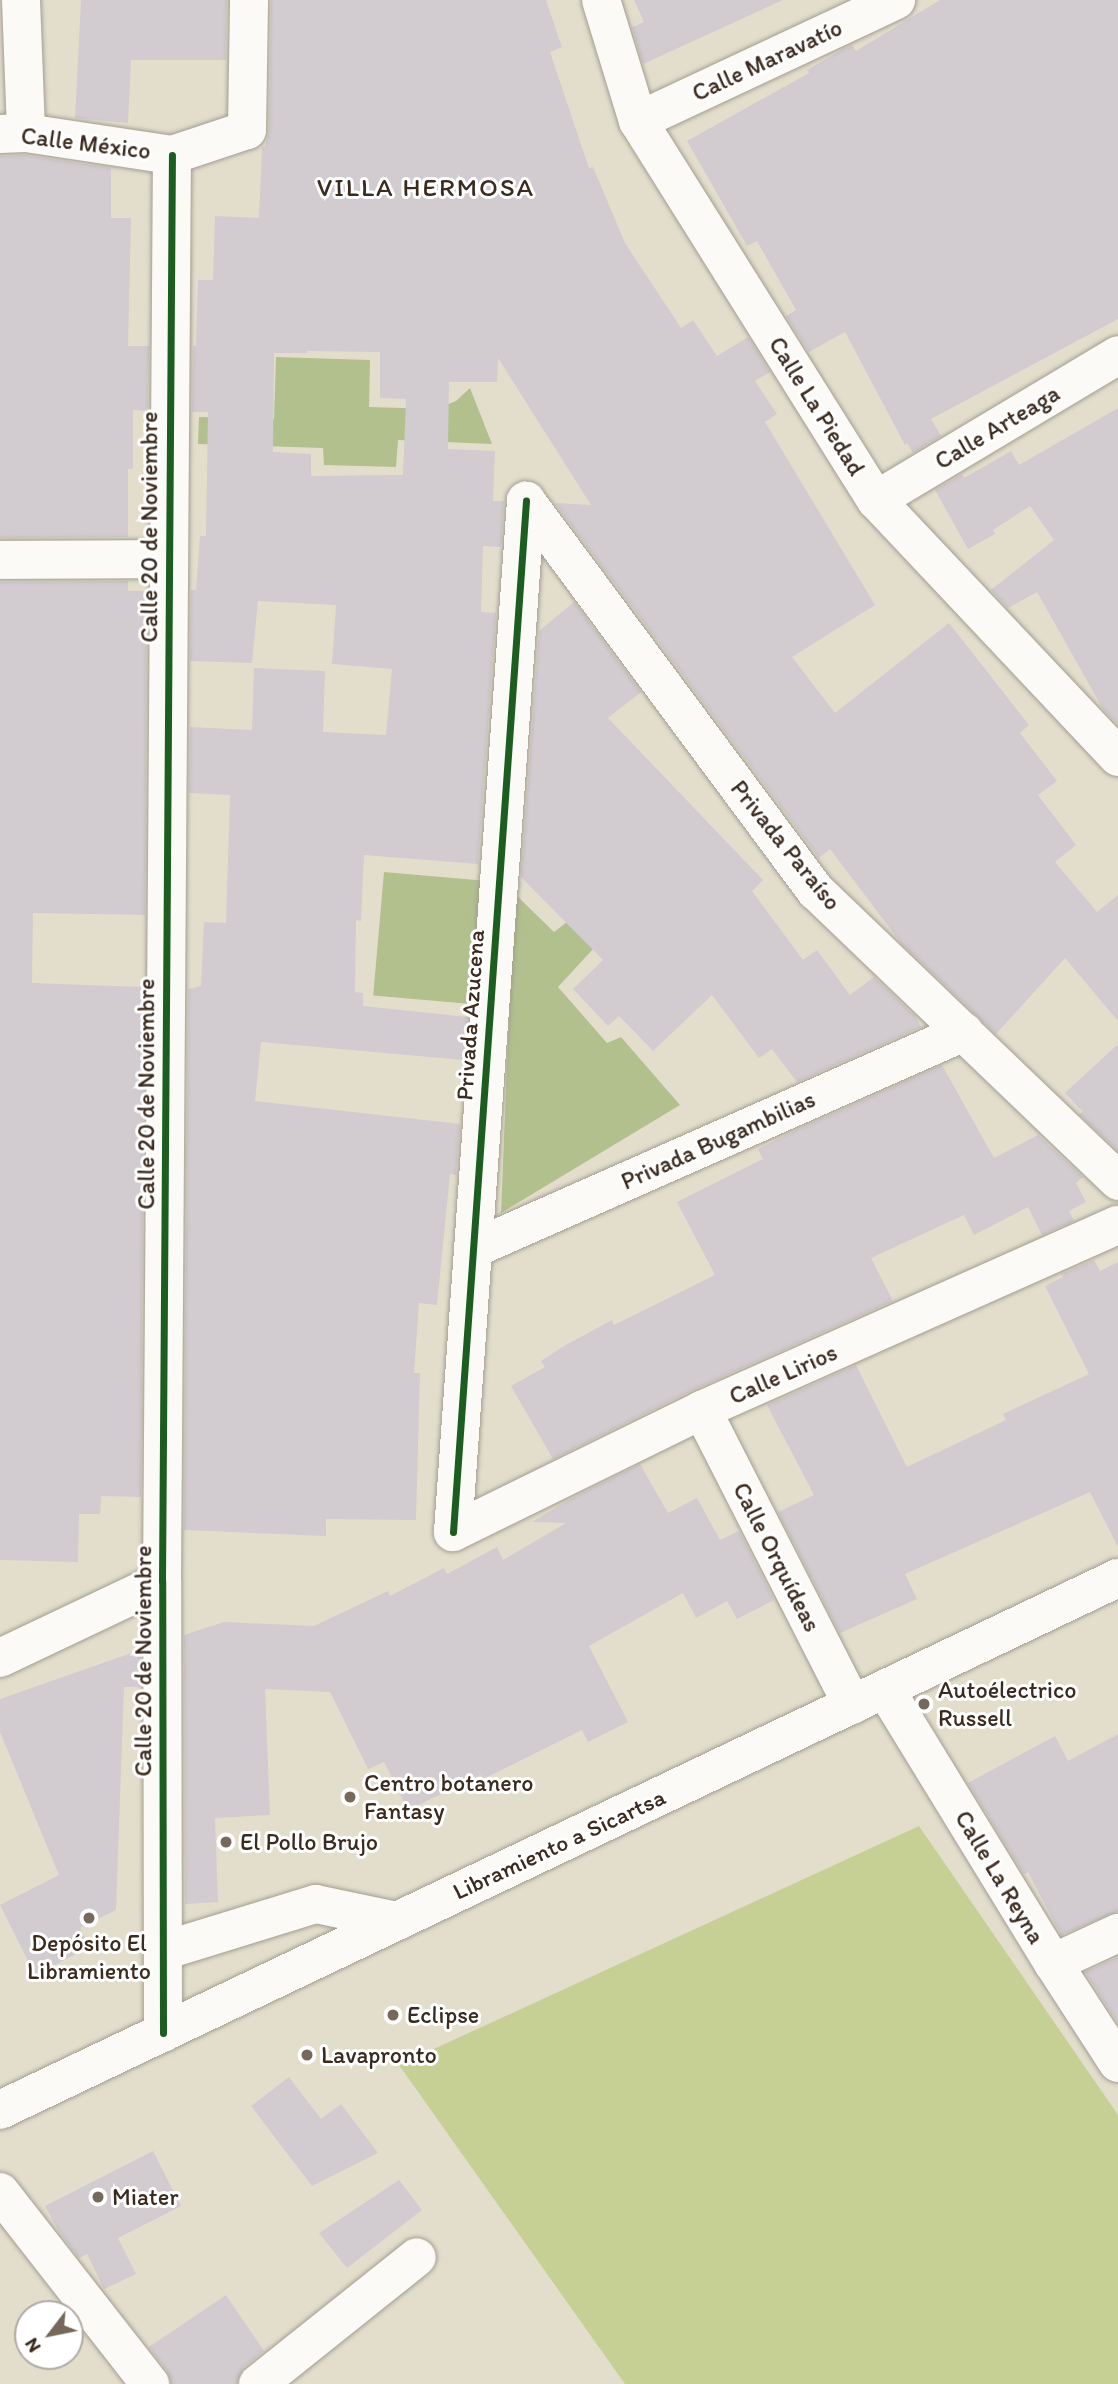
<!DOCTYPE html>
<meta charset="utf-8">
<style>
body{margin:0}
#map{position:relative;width:1118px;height:2384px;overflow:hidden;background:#e3decc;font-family:Itim,sans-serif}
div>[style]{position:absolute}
.green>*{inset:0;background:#c6cf94}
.forest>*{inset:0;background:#b2c08e;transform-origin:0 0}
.building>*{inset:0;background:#d2cbcf}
.roads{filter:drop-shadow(0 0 2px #a39e92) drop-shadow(0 0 2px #a39e92)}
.minor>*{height:38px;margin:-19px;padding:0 19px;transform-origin:19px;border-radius:19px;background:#fbfaf7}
.major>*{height:38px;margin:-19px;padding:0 19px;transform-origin:19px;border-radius:19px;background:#fbfaf7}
.cycleway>*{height:7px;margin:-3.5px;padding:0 3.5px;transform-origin:3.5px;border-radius:3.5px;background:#1b5e20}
.dots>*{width:19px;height:19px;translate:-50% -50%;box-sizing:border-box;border:4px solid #fff;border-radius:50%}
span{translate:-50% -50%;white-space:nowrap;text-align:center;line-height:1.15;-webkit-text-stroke:6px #fff;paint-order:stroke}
.street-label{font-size:24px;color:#3b2a1e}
.poi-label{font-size:24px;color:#3b2a1e}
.left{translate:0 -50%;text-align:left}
.neighbourhood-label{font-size:26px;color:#3b2a1e;letter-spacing:2px}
.north{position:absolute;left:14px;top:2300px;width:70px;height:70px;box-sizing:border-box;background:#fff;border:2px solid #b1aaa5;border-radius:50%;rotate:238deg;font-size:19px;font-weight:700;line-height:28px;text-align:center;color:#3b2a1e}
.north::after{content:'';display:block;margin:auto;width:24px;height:32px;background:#76695b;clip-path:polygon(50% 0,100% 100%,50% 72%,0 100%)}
</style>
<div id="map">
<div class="green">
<i style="clip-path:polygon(919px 1826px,1118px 2115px,1118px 2384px,625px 2384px,399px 2065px)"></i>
</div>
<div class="forest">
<i style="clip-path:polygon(276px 357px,370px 360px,369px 407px,436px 409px,456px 401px,470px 388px,492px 444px,398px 440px,396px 467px,324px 465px,323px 448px,198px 444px,199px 417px,274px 419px)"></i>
<i style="left:384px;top:872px;width:98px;height:124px;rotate:5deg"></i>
<i style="clip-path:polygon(514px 893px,554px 932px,581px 911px,606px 935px,558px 987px,607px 1043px,621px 1037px,680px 1105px,501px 1213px)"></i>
</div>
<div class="building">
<i style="clip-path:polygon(81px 0,227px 0,226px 60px,131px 60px,128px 123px,75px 118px)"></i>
<i style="clip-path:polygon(evenodd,271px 0,546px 0,562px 47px,550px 52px,589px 168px,593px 167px,625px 243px,681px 328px,693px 320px,717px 356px,748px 337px,770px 372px,755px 381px,777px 414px,765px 422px,875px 605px,792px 657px,835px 713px,949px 623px,1029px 725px,1020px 733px,1057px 781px,1038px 795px,1076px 845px,1055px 862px,1097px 912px,1118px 895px,1118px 1021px,1065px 958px,996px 1034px,901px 943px,830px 849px,819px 858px,555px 503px,591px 505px,498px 358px,497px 382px,449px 382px,448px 449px,495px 451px,493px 501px,504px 501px,501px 547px,483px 546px,481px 612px,496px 613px,478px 864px,364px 855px,361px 921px,356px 920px,355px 992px,363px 993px,363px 1006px,468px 1017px,464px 1060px,261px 1042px,255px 1101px,460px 1124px,456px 1175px,450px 1174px,437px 1305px,419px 1303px,414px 1373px,420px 1373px,416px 1520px,326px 1519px,326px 1536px,184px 1530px,188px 989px,201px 986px,204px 922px,226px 923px,230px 795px,189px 793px,190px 727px,252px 730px,254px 668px,325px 671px,323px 732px,386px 735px,392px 669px,332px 664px,336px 605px,258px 601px,252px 663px,190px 661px,191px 590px,196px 590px,200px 536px,206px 536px,208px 412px,192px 412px,193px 346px,196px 346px,198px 280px,213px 280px,215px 216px,259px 218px,262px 147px,265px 147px,269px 130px,271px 0,307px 351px,380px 352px,380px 398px,406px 399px,403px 475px,311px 476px,311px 454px,273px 452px,274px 353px,307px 353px,307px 351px)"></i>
<i style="clip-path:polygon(634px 0,783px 0,643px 64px,632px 27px,644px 22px)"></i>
<i style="clip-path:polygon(940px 0,1118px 0,1118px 319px,931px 419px,941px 436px,913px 453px,907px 443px,905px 445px,845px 332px,809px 352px,786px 316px,796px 310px,757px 241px,747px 246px,687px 141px,809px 73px,807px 70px,845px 48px,852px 45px,856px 51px)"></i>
<i style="clip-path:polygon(25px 155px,111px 168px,111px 218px,131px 218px,128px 346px,149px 346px,148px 411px,133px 410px,133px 469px,128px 469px,128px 537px,0 538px,0 156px)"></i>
<i style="clip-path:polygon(1118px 408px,1118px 725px,1103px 709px,1037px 592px,1008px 608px,991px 590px,1054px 540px,1030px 506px,993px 530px,995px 534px,968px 549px,935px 490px,962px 474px,964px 478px,1011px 451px,1019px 465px)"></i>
<i style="clip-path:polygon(128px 581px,128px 591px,147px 591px,145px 915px,33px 913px,32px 983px,144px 987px,141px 1497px,101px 1496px,100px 1514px,79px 1514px,78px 1562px,0 1560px,0 582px)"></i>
<i style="clip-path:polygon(574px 602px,641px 692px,608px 718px,763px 880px,752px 891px,803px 960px,817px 950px,850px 995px,874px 977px,915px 1016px,921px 1027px,797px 1082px,772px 1049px,759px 1058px,712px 995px,653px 1051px,619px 1016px,608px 1026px,573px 989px,603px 960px,521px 877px,539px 631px)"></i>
<i style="clip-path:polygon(1118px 1044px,1118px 1151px,1079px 1114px,1083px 1112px,1065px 1093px)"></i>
<i style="clip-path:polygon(942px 1065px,994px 1158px,1038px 1135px,1083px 1177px,1076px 1183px,1086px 1202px,1069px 1211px,1074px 1221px,1042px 1235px,1028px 1207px,974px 1235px,964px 1215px,871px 1258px,893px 1301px,693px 1390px,553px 1459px,511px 1386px,545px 1367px,541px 1361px,564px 1346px,612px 1320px,614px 1325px,715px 1275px,677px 1202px,763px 1159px,758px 1149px,792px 1132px)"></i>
<i style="clip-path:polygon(1094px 1260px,1100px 1271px,1118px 1262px,1118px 1547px,1090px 1492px,905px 1574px,917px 1599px,840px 1633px,778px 1512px,814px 1495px,767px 1405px,856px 1365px,907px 1467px,1006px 1420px,1003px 1414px,1089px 1374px,1045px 1286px,1063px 1277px,1061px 1274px)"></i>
<i style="clip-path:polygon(640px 1464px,668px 1513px,697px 1498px,720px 1540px,739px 1531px,774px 1600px,737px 1619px,727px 1601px,696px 1618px,683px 1593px,589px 1646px,628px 1722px,588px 1742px,582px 1730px,483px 1779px,481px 1775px,408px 1810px,384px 1762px,368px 1769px,330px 1692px,265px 1689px,270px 1815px,215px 1818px,218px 1902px,185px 1904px,184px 1635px,224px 1622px,314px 1626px,388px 1591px,390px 1596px,444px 1568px,447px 1574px,497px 1547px,503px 1560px,566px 1523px,532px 1522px,574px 1497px)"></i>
<i style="clip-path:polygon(140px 1650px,140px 1687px,124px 1687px,116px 1910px,80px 1928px,90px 1947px,35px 1975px,0 1905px,59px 1875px,0 1732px,0 1699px)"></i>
<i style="clip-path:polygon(1118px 1734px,1118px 1911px,1061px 1935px,1028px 1872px,1024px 1874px,968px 1783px,1055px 1736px,1068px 1761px)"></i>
<i style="clip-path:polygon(1118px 1957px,1118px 2023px,1085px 1972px)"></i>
<i style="clip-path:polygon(289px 2077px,321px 2119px,341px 2104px,378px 2153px,312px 2186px,251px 2106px)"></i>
<i style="clip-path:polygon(153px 2151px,181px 2206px,118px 2238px,136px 2274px,104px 2289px,87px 2254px,79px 2258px,58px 2230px,45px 2206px)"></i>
<i style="clip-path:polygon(399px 2180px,422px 2210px,347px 2268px,319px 2233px)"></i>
<i style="clip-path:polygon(226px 2295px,264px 2351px,244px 2367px,237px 2384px,171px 2384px,167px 2371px,149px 2347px)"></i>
</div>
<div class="roads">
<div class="minor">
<i style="left:21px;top:0;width:133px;rotate:87.8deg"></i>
<i style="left:601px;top:0;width:127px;rotate:73deg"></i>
<i style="left:638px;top:121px;width:448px;rotate:57.9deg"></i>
<i style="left:876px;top:500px;width:353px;rotate:46.7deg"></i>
<i style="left:638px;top:121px;width:285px;rotate:-25.1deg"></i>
<i style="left:0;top:134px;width:26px;rotate:-2deg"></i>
<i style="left:26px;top:133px;width:148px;rotate:8.6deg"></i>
<i style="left:172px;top:155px;width:79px;rotate:-18.4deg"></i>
<i style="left:247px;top:130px;width:130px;rotate:-89.1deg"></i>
<i style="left:876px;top:500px;width:282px;rotate:-30.9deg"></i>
<i style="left:526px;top:501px;width:486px;rotate:53.4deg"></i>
<i style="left:816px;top:891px;width:419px;rotate:43.8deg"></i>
<i style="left:0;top:560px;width:168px;rotate:-0.3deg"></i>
<i style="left:473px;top:1249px;width:537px;rotate:-23.84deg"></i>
<i style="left:702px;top:1410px;width:331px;rotate:63deg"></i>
<i style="left:453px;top:1532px;width:1034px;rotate:-85.95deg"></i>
<i style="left:453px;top:1532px;width:277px;rotate:-26.1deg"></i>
<i style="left:702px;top:1410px;width:455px;rotate:-24deg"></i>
<i style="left:0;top:1658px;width:179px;rotate:-25.4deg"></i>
<i style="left:885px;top:1689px;width:321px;rotate:58.5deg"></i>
<i style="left:1053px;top:1963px;width:119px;rotate:57deg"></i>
<i style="left:163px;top:1951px;width:160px;rotate:-17.1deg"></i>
<i style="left:316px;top:1904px;width:83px;rotate:11.9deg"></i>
<i style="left:1053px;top:1963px;width:72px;rotate:-24.8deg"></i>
<i style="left:163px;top:2033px;width:452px;rotate:-90.1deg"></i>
<i style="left:162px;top:1581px;width:1426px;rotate:-89.6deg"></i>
<i style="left:0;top:2192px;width:244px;rotate:52deg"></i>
<i style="left:258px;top:2384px;width:203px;rotate:-38.6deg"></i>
</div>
<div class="major">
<i style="left:0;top:2110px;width:1238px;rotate:-25.45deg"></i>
</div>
</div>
<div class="cycleway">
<i style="left:453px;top:1532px;width:1034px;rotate:-85.95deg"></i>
<i style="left:163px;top:2033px;width:452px;rotate:-90.1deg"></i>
<i style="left:162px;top:1581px;width:1426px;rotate:-89.6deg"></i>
</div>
<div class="dots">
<i style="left:924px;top:1704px;background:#76695b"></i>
<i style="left:350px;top:1797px;background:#76695b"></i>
<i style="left:226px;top:1842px;background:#76695b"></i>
<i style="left:89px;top:1918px;background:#76695b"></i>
<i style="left:393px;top:2015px;background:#76695b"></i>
<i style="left:307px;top:2055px;background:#76695b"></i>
<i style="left:98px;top:2197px;background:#76695b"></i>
</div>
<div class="street-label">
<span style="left:767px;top:60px;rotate:-25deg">Calle Maravatío</span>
<span style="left:86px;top:143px;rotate:7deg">Calle México</span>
<span style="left:817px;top:406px;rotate:58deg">Calle La Piedad</span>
<span style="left:997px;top:427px;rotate:-31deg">Calle Arteaga</span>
<span style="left:149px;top:527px;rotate:-90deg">Calle 20 de Noviembre</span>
<span style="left:786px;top:845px;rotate:51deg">Privada Paraíso</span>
<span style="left:470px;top:1015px;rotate:-86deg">Privada Azucena</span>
<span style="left:146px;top:1094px;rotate:-90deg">Calle 20 de Noviembre</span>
<span style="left:718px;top:1140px;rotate:-24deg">Privada Bugambilias</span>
<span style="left:783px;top:1374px;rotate:-24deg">Calle Lirios</span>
<span style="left:777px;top:1557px;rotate:63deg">Calle Orquídeas</span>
<span style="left:143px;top:1661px;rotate:-90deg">Calle 20 de Noviembre</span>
<span style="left:559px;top:1844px;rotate:-25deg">Libramiento a Sicartsa</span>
<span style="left:1000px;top:1877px;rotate:59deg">Calle La Reyna</span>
</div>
<div class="poi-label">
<span class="left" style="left:938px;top:1704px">Autoélectrico<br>Russell</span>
<span class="left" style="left:364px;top:1797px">Centro botanero<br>Fantasy</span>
<span class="left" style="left:240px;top:1842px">El Pollo Brujo</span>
<span style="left:89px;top:1957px">Depósito El<br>Libramiento</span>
<span class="left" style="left:407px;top:2015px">Eclipse</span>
<span class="left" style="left:321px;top:2055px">Lavapronto</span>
<span class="left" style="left:112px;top:2197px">Miater</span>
</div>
<div class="neighbourhood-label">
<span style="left:426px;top:188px">VILLA HERMOSA</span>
</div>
<div class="north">N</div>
</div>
